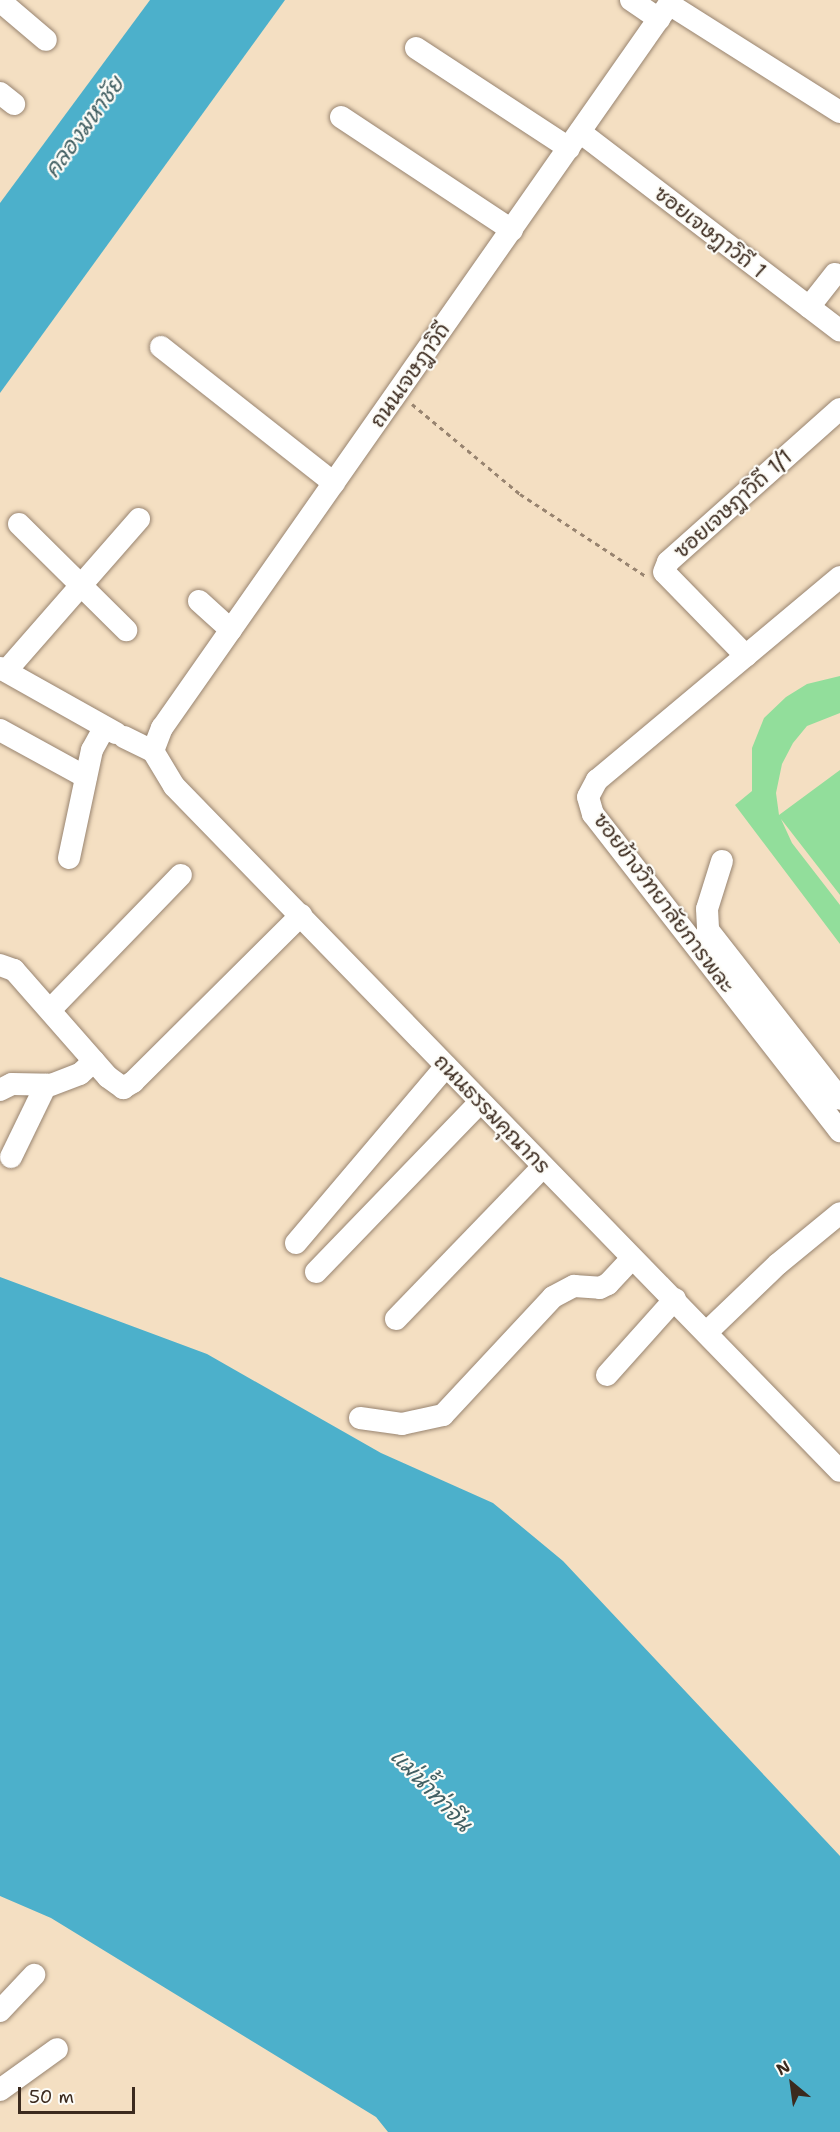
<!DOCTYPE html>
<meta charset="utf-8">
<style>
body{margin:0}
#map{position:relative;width:840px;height:2132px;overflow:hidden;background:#f4dfc2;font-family:"Shantell Sans","Playpen Sans Thai",sans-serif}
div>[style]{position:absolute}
.green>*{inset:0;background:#92de9b}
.water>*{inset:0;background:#4cb0cb}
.path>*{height:3px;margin-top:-1.5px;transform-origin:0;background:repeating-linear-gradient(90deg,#988470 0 4.5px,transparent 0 9px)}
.roads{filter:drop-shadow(0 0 2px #988470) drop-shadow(0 0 2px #988470)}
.minor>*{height:22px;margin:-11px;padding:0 11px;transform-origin:11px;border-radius:11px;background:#fff}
span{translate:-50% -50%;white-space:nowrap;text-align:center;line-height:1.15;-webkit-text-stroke:4.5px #fdfcf7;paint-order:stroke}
.street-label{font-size:21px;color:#3b2a1e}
.water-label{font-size:22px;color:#426063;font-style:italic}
.north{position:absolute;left:762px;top:2054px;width:60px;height:60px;-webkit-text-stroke:4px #fdfcf7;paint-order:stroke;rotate:331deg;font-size:16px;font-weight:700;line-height:24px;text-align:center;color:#3b2a1e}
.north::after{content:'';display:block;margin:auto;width:21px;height:27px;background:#3b2a1e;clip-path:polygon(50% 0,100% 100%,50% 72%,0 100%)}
.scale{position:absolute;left:18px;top:2087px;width:117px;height:27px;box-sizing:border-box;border:3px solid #3b2a1e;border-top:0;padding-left:8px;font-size:18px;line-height:21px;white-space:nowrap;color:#3b2a1e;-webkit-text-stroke:4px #fdfcf7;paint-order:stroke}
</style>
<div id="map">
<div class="green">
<i style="clip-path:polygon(840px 676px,840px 713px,807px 726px,793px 743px,782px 764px,776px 793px,779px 815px,840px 770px,840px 895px,781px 819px,792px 843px,840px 905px,840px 944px,735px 805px,752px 791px,752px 748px,764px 718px,786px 697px,807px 684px)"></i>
</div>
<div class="water">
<i style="clip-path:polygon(150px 0,285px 0,0 393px,0 203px)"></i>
<i style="clip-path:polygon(0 1277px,207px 1354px,381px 1453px,493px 1503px,563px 1561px,840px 1856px,840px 2132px,388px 2132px,376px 2117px,51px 1918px,0 1896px)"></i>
</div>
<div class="path">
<i style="left:412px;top:404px;width:141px;rotate:39.8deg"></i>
<i style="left:520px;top:494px;width:150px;rotate:33.1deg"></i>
</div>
<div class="roads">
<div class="minor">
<i style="left:631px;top:0;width:34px;rotate:34deg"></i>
<i style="left:0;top:1px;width:60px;rotate:40.3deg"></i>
<i style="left:669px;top:4px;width:202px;rotate:32.3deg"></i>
<i style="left:416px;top:48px;width:183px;rotate:33.2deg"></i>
<i style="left:0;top:93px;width:18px;rotate:38deg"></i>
<i style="left:341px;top:117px;width:205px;rotate:33.5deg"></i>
<i style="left:580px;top:132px;width:327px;rotate:37.4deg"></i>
<i style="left:809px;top:307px;width:42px;rotate:-51.8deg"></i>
<i style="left:161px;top:347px;width:220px;rotate:38.2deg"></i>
<i style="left:19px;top:524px;width:151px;rotate:44.7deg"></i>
<i style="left:840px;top:577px;width:317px;rotate:140.1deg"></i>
<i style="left:597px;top:780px;width:19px;rotate:118deg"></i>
<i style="left:588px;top:797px;width:18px;rotate:74deg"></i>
<i style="left:593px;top:814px;width:402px;rotate:52.1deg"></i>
<i style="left:199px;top:601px;width:43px;rotate:42.2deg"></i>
<i style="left:746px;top:656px;width:117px;rotate:-134.3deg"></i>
<i style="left:664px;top:572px;width:11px;rotate:-68deg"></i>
<i style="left:668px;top:562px;width:230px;rotate:-41.7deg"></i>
<i style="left:0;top:668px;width:133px;rotate:29.3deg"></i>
<i style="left:6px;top:671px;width:202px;rotate:-48.8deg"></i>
<i style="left:0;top:730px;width:98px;rotate:28.7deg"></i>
<i style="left:124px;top:737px;width:32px;rotate:26deg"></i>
<i style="left:153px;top:751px;width:41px;rotate:59deg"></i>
<i style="left:174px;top:786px;width:955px;rotate:45.81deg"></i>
<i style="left:153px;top:751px;width:25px;rotate:-69deg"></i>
<i style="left:162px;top:728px;width:889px;rotate:-54.99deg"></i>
<i style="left:69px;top:858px;width:110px;rotate:-78deg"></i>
<i style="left:92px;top:750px;width:26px;rotate:-61deg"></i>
<i style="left:722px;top:861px;width:50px;rotate:107.4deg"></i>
<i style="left:707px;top:909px;width:21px;rotate:87deg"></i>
<i style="left:708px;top:930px;width:214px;rotate:52deg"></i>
<i style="left:0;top:965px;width:15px;rotate:20deg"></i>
<i style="left:14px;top:970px;width:142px;rotate:48.7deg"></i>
<i style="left:108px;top:1077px;width:19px;rotate:36deg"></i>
<i style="left:123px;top:1088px;width:12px;rotate:-31deg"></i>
<i style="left:133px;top:1082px;width:237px;rotate:-44.8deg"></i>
<i style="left:50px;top:1010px;width:188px;rotate:-45.9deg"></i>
<i style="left:0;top:1090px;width:13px;rotate:-27deg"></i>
<i style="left:12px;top:1084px;width:39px;rotate:1deg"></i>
<i style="left:51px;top:1085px;width:31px;rotate:-21deg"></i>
<i style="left:80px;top:1074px;width:19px;rotate:-43deg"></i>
<i style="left:11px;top:1157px;width:80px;rotate:-64.1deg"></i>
<i style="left:296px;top:1243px;width:232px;rotate:-49.7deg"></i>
<i style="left:316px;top:1272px;width:236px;rotate:-46deg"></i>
<i style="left:396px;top:1319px;width:211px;rotate:-46deg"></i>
<i style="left:707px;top:1332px;width:98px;rotate:-43.8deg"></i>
<i style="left:778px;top:1264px;width:80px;rotate:-39.4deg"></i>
<i style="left:607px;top:1375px;width:102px;rotate:-48.2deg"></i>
<i style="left:360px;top:1418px;width:42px;rotate:8.1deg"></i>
<i style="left:402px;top:1424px;width:42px;rotate:-12.4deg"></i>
<i style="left:443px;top:1415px;width:161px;rotate:-47deg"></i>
<i style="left:553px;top:1297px;width:24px;rotate:-28deg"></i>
<i style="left:574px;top:1286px;width:26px;rotate:4deg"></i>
<i style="left:600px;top:1288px;width:9px;rotate:-27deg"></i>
<i style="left:608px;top:1284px;width:35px;rotate:-47deg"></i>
<i style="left:0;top:2011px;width:50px;rotate:-46.6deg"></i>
<i style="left:0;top:2090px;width:70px;rotate:-35.7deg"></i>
</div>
</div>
<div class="street-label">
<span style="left:710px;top:232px;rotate:38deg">ซอยเจษฎาวิถี 1</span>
<span style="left:410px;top:375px;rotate:-55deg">ถนนเจษฎาวิถี</span>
<span style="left:733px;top:504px;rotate:-42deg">ซอยเจษฎาวิถี 1/1</span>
<span style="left:664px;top:903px;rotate:53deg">ซอยข้างวิทยาลัยการพละ</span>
<span style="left:492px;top:1114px;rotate:46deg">ถนนธรรมคุณากร</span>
</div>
<div class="water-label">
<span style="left:84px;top:127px;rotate:-54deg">คลองมหาชัย</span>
<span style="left:431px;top:1790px;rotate:46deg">แม่น้ำท่าจีน</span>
</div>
<div class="north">N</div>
<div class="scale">50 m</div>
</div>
